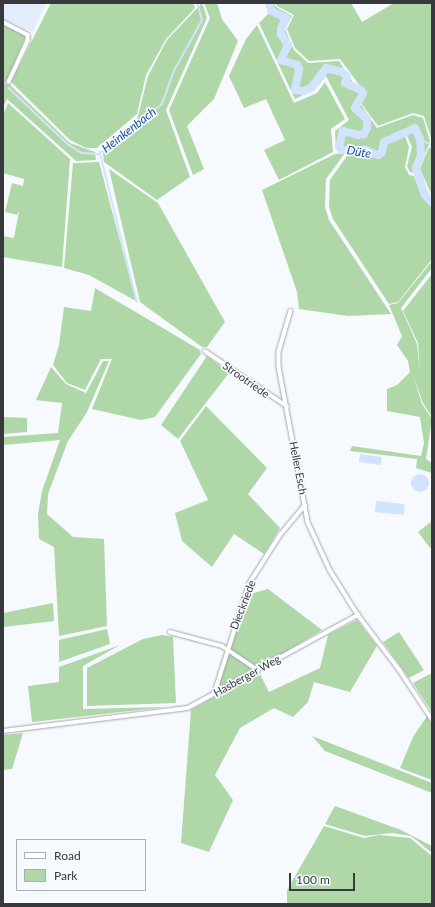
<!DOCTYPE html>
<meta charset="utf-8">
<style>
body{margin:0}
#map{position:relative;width:435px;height:907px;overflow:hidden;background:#f6faff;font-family:Lato,sans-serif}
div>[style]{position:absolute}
.built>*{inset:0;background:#e3edfc}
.green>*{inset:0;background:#afd7a7}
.water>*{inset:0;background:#d2e3fe;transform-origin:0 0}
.round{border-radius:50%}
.stream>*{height:1.5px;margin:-0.75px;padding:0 0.75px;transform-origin:0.75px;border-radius:0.75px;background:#d2e3fe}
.river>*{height:8px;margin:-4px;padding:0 4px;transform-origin:4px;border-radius:4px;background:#d2e3fe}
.roads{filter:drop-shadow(0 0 1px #a1a7ae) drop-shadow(0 0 1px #a1a7ae)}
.minor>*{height:3.5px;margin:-1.75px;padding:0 1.75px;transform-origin:1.75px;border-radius:1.75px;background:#fff}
span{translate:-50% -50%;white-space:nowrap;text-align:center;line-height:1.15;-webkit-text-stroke:3.5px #f6faff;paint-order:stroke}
.street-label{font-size:11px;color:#37393c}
.water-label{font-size:12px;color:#1a4c97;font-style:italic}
.frame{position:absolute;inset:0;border:4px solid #37393c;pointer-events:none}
.legend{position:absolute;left:16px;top:839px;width:130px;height:52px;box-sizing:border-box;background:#f6faff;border:1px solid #aaadb1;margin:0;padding:5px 7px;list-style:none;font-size:12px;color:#37393c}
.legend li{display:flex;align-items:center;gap:8px;height:20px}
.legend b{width:20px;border:1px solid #aaadb1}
.scale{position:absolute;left:289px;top:873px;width:66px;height:18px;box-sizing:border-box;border:2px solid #37393c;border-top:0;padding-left:5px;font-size:12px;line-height:14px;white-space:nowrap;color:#37393c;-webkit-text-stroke:3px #f6faff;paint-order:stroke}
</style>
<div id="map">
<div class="built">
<i style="clip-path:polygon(3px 3px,46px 3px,33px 32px,3px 19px)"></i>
</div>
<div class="green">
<i style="clip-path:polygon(51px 3px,193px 3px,195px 8px,166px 39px,146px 75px,137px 114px,97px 148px,86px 148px,70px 140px,11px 82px)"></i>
<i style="clip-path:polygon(202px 3px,207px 18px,166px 110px,190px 177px,157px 200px,104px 162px,103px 153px,135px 128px,148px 76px,167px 40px)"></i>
<i style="clip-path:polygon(204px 3px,217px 3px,222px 19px,238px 41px,214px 99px,187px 126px,204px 169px,193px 175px,169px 110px,210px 18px)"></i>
<i style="clip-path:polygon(265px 3px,274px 3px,276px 7px,292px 16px,285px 29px,294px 50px,308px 63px,339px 61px,359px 92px,357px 99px,377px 128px,413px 115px,423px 118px,430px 141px,419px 169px,421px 174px,410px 172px,407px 166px,412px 147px,405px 131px,383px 140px,381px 150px,377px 153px,370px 151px,367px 147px,344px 147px,336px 150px,335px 131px,349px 120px,326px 76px,315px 89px,295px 99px,259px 23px,269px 13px)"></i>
<i style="clip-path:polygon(275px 3px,351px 3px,362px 22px,394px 3px,432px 3px,432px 141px,424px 116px,413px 113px,378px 126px,361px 103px,366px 94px,340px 59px,309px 61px,295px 48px,287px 29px,294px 15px,277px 6px)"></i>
<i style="clip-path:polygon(3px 24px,24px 33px,26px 36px,7px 82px,70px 143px,95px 152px,96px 160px,76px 161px,7px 99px,3px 108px)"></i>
<i style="clip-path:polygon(257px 25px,294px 103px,317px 93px,325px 82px,345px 119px,331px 129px,333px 152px,279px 180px,264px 150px,285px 140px,266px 99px,244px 108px,229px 76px,246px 39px)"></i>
<i style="clip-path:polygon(8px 103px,70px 159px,62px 267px,3px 257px,3px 236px,14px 238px,19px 211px,17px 215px,5px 212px,12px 183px,23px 186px,24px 179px,3px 173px,3px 115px)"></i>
<i style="clip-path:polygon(405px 136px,409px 147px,405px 167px,409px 175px,414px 176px,422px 197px,432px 208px,432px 259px,398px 302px,389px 304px,333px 219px,329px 207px,330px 180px,349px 153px,364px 153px,379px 158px,385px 153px,387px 144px)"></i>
<i style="clip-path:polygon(429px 147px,432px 149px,432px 196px,420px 169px)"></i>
<i style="clip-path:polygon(345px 153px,326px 179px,325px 207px,329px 220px,391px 314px,348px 316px,299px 309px,297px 292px,262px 190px,335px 154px)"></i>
<i style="clip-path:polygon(99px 162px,136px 301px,89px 275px,64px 268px,73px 163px)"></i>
<i style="clip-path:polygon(109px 169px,158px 203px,225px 322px,207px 347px,202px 347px,140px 302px)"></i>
<i style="clip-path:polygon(432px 261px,432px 268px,401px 308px,417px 344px,420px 371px,418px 343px,403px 311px,432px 274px,432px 417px,423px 403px,413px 375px,422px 404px,432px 419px,426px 459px,432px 463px,432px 473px,416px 468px,417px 459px,350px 451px,352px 446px,421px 456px,424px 443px,420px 417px,387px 411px,387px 389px,397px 385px,410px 372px,408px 361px,397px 345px,402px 336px,389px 305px,398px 303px)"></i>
<i style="clip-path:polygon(95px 288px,200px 350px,201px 354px,155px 417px,141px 420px,92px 409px,112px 359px,101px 359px,85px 390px,67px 383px,53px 365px,59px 345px,64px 307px,91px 311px)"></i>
<i style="clip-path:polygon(207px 356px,229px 373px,178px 439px,161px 425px)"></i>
<i style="clip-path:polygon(103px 361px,109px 361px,87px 412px,68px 441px,48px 494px,47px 514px,73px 537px,104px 539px,107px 626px,59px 636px,54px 547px,39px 539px,38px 514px,42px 491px,60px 440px,3px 445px,3px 437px,58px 433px,62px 403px,36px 400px,51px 367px,66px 384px,86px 393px)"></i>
<i style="clip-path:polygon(206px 406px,267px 468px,248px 494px,280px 528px,264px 554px,234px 534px,212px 567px,182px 541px,175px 513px,208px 500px,180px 441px)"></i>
<i style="clip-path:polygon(3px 417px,27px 418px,27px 432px,3px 434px)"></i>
<i style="clip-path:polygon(432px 521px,432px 547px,430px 548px,418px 532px)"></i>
<i style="clip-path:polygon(268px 589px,322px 630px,222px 690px,218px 685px,247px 595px)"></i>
<i style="clip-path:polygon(53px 603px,54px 621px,3px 627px,3px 613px)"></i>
<i style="clip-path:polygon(357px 620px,377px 646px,350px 692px,314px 682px,308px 702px,293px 717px,274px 708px,240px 728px,215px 775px,233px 800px,209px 852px,181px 843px,191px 710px,259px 672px,269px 692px,320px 668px,328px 635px)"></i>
<i style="clip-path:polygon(107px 629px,110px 644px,59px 662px,59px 640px)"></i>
<i style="clip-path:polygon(399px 632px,424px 670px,409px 678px,383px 642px)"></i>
<i style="clip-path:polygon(162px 635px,173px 637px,176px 703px,87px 706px,87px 668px,143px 639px)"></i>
<i style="clip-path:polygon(120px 645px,83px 666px,83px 709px,165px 707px,32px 722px,28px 686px,59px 682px,59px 667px)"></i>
<i style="clip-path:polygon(432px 673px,432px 712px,413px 683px)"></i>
<i style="clip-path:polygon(427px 716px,432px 725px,432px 780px,400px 768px,413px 737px)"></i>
<i style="clip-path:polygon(23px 733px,12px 769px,3px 770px,3px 735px)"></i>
<i style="clip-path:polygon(312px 736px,432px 783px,432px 793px,325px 751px)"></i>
<i style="clip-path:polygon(335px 806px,401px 830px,432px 846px,432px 853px,411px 836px,392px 833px,365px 836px,325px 824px)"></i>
<i style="clip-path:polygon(324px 826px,364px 838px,379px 835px,410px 838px,432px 856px,432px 904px,287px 904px,287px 890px)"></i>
</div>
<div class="water">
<i style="left:360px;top:454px;width:22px;height:8px;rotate:8deg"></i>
<i class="round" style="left:411px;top:474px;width:18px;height:18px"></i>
<i style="left:376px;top:501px;width:29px;height:11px;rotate:6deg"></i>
</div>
<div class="stream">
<i style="left:3px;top:81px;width:4px;rotate:45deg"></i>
<i style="left:9px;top:88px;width:83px;rotate:43.5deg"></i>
<i style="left:69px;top:145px;width:15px;rotate:32deg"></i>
<i style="left:82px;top:153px;width:17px;rotate:3deg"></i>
<i style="left:99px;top:154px;width:80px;rotate:-38.4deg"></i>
<i style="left:162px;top:104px;width:37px;rotate:-70deg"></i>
<i style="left:175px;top:69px;width:56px;rotate:-61.1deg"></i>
<i style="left:202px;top:20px;width:18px;rotate:-106deg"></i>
<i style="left:420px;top:139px;width:13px;rotate:27deg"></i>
<i style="left:100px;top:152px;width:154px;rotate:76.1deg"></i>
</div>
<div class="river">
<i style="left:269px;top:3px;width:9px;rotate:69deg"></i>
<i style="left:272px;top:11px;width:16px;rotate:27deg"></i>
<i style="left:286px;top:18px;width:11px;rotate:117deg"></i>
<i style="left:281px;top:28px;width:6px;rotate:90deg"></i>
<i style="left:281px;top:34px;width:13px;rotate:58deg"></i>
<i style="left:288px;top:45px;width:17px;rotate:115deg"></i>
<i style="left:281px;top:60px;width:17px;rotate:17deg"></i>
<i style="left:297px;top:65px;width:4px;rotate:63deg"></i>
<i style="left:299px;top:69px;width:21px;rotate:101deg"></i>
<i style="left:295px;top:90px;width:8px;rotate:7deg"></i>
<i style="left:303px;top:91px;width:9px;rotate:-21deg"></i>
<i style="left:311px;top:88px;width:25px;rotate:-53deg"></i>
<i style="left:326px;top:68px;width:16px;rotate:14deg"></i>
<i style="left:342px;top:72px;width:7px;rotate:45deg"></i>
<i style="left:347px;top:77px;width:6px;rotate:108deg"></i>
<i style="left:345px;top:83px;width:17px;rotate:24deg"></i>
<i style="left:361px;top:90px;width:4px;rotate:63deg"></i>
<i style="left:363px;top:94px;width:16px;rotate:120deg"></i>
<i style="left:355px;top:108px;width:16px;rotate:43deg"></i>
<i style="left:367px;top:119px;width:9px;rotate:90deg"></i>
<i style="left:367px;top:128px;width:7px;rotate:117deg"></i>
<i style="left:364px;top:134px;width:6px;rotate:171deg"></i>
<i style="left:358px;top:135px;width:16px;rotate:-165deg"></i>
<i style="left:343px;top:131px;width:16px;rotate:104deg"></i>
<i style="left:339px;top:147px;width:4px;rotate:45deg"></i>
<i style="left:342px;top:150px;width:23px"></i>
<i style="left:365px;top:150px;width:14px;rotate:21deg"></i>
<i style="left:378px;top:155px;width:5px;rotate:-37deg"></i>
<i style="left:382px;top:152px;width:10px;rotate:-79deg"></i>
<i style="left:384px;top:142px;width:34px;rotate:-24deg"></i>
<i style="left:415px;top:128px;width:12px;rotate:66deg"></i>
<i style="left:420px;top:139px;width:16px;rotate:86deg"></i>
<i style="left:421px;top:155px;width:14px;rotate:111deg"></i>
<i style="left:416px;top:168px;width:28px;rotate:72deg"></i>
<i style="left:425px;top:195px;width:10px;rotate:45deg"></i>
</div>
<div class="roads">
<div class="minor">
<i style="left:3px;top:22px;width:28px;rotate:27deg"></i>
<i style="left:28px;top:35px;width:6px;rotate:90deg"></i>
<i style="left:28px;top:41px;width:45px;rotate:114.9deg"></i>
<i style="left:291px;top:311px;width:43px;rotate:106.3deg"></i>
<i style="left:279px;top:352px;width:15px;rotate:90deg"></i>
<i style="left:279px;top:367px;width:158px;rotate:79.4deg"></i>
<i style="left:308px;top:522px;width:53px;rotate:65.4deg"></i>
<i style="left:330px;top:570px;width:53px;rotate:58.1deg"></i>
<i style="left:358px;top:615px;width:68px;rotate:52.8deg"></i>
<i style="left:399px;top:669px;width:60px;rotate:56.6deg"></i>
<i style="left:205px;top:351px;width:99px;rotate:33.9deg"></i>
<i style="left:170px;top:632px;width:54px;rotate:15.1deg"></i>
<i style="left:222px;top:646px;width:43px;rotate:33.7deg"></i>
<i style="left:214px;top:694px;width:115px;rotate:-72.3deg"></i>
<i style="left:249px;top:584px;width:58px;rotate:-57.7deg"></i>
<i style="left:280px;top:535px;width:39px;rotate:-50deg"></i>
<i style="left:3px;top:731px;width:186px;rotate:-7.1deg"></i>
<i style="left:188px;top:708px;width:194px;rotate:-28.7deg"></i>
</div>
</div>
<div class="street-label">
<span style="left:246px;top:380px;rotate:35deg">Strootriede</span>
<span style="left:298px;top:468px;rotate:79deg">Heller Esch</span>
<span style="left:243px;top:605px;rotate:-69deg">Dieckriede</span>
<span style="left:247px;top:676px;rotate:-29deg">Hasberger Weg</span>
</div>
<div class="water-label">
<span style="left:129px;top:130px;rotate:-38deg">Heinkenbach</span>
<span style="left:359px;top:152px;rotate:9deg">Düte</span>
</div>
<div class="frame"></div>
<ul class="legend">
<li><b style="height:5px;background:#fff"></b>Road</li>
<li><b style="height:11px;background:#afd7a7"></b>Park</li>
</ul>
<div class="scale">100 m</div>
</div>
